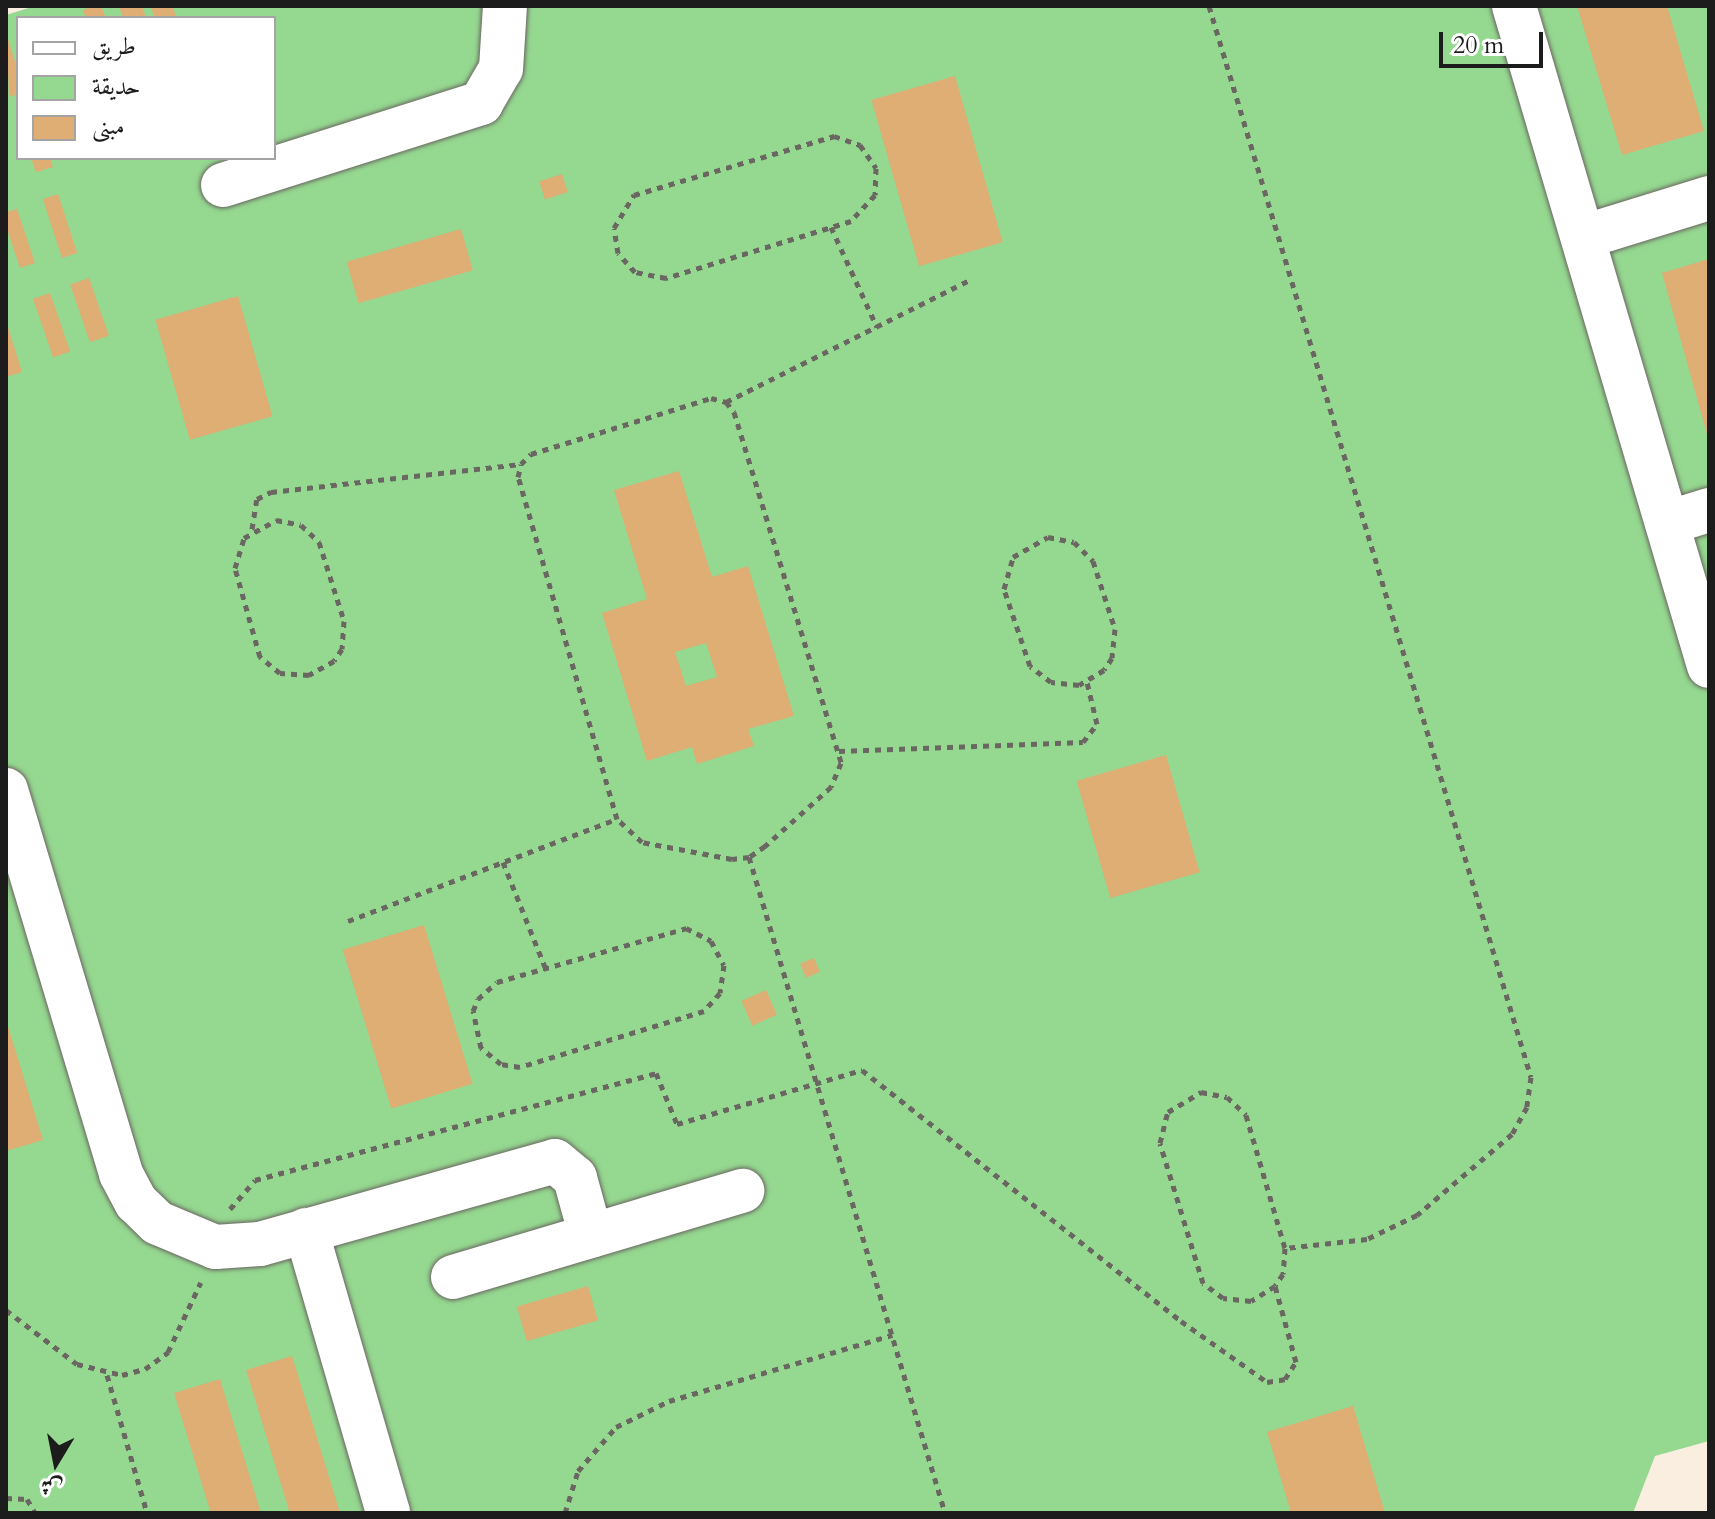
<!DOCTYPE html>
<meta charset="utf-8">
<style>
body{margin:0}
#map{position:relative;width:1715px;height:1519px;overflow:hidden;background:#faeee1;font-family:Cardo,Amiri,serif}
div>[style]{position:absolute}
.green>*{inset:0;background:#95d890}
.building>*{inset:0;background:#deae74;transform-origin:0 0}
.path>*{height:5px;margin-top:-2.5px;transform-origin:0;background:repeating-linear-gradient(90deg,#6a6661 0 6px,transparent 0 12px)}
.roads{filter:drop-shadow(0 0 2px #6a6661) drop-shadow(0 0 2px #6a6661)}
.minor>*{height:44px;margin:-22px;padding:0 22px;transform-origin:22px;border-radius:22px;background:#fff}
span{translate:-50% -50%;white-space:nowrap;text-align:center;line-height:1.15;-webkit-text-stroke:6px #fff;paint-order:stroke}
.frame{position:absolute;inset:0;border:8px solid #1c1c1c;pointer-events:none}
.legend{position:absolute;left:16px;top:16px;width:260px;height:144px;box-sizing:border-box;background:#fff;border:2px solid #a4a4a4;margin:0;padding:10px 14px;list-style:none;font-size:24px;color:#1c1c1c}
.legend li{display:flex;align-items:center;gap:16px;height:40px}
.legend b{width:40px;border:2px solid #a4a4a4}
.north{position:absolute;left:16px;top:1423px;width:80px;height:80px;-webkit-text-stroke:6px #fff;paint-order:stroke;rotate:190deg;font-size:22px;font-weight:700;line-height:32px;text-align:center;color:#1c1c1c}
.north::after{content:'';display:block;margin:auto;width:28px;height:36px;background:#1c1c1c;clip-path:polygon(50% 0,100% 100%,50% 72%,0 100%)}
.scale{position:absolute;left:1439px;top:32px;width:104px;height:36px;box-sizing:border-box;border:4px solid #1c1c1c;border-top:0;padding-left:10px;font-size:24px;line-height:28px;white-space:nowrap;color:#1c1c1c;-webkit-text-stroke:6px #fff;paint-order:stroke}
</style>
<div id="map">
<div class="green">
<i style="clip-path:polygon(evenodd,35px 6px,1709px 6px,1709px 1441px,1655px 1456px,1633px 1513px,6px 1513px,6px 15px,35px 6px,18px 18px,274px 18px,274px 158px,18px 158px,18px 18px)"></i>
</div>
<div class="building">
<i style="clip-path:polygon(94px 6px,101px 6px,106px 18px,86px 18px,83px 10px)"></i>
<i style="clip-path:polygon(119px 6px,142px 6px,146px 18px,123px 18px)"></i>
<i style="clip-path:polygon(151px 6px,173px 6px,176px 18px,154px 18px)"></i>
<i style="clip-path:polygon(1577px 6px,1667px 6px,1704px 131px,1622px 155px)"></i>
<i style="clip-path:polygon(7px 36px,18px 71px,18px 94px,9px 97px)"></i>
<i style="left:955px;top:76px;width:173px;height:87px;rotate:74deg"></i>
<i style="clip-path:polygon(31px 158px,50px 158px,53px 167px,36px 172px)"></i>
<i style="left:562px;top:174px;width:19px;height:24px;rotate:72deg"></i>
<i style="left:58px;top:194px;width:62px;height:16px;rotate:72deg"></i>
<i style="clip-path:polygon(17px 209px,35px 263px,20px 268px,6px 226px,6px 212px)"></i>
<i style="left:461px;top:229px;width:43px;height:119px;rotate:74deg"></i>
<i style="clip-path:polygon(1709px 259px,1709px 438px,1708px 438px,1662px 273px)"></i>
<i style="left:89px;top:278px;width:61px;height:20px;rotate:71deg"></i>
<i style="left:50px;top:293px;width:62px;height:18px;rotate:71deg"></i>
<i style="left:238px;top:296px;width:125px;height:86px;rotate:74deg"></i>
<i style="clip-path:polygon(6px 321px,22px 372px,6px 377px)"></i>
<i style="clip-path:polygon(evenodd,679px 471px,712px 577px,748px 566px,794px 716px,748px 729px,754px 746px,697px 764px,692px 747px,647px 761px,602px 613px,647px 599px,614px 490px,679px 471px,706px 643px,717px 677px,686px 686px,675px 652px,706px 643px)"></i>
<i style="left:1166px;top:755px;width:122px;height:93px;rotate:74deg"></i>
<i style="left:424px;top:925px;width:166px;height:85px;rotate:73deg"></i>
<i style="left:814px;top:958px;width:15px;height:15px;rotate:67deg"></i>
<i style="left:766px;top:990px;width:27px;height:27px;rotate:66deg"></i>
<i style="clip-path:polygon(6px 1020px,43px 1140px,6px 1151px)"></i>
<i style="left:588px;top:1286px;width:36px;height:74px;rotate:74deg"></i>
<i style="left:292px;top:1356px;width:164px;height:48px;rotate:73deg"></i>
<i style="left:220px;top:1379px;width:140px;height:48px;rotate:73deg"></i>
<i style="clip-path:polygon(1353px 1406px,1385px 1513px,1291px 1513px,1267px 1432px)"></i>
</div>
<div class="path">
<i style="left:1209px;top:6px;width:1118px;rotate:73.27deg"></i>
<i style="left:1531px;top:1077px;width:30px;rotate:98deg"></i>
<i style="left:1527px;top:1107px;width:31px;rotate:119deg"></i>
<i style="left:1512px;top:1134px;width:125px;rotate:139.5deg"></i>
<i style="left:1417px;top:1215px;width:55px;rotate:154.4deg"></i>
<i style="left:1367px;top:1239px;width:82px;rotate:173.7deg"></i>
<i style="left:834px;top:136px;width:28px;rotate:19deg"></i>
<i style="left:860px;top:145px;width:28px;rotate:55deg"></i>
<i style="left:876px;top:168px;width:27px;rotate:92deg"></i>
<i style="left:875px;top:195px;width:35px;rotate:133deg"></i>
<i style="left:851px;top:221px;width:194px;rotate:162.9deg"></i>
<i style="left:666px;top:278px;width:32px;rotate:-169deg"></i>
<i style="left:635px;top:272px;width:25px;rotate:-132deg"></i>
<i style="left:618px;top:253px;width:25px;rotate:-99deg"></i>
<i style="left:614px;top:228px;width:39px;rotate:-59deg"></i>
<i style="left:634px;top:195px;width:209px;rotate:-16.4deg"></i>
<i style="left:831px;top:227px;width:110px;rotate:65.3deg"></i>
<i style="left:711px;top:398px;width:16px;rotate:15deg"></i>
<i style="left:726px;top:402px;width:13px;rotate:51deg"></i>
<i style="left:734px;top:412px;width:367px;rotate:73deg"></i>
<i style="left:841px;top:763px;width:26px;rotate:113deg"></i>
<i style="left:831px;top:787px;width:89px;rotate:138.2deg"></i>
<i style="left:765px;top:846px;width:19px;rotate:145deg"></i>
<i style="left:749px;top:857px;width:17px;rotate:173deg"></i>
<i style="left:732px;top:859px;width:92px;rotate:-169.3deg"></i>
<i style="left:642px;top:842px;width:34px;rotate:-137deg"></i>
<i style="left:617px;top:819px;width:356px;rotate:-106.1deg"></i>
<i style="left:518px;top:477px;width:13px;rotate:-77deg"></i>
<i style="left:521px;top:464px;width:14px;rotate:-45deg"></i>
<i style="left:531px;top:454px;width:189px;rotate:-17.3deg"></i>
<i style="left:726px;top:402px;width:273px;rotate:-26.6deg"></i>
<i style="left:276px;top:520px;width:25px;rotate:11deg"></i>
<i style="left:301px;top:525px;width:25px;rotate:43deg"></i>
<i style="left:319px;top:542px;width:83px;rotate:72.4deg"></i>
<i style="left:344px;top:621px;width:28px;rotate:94deg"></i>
<i style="left:342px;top:649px;width:14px;rotate:124deg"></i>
<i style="left:334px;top:661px;width:29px;rotate:151deg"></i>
<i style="left:309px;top:675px;width:29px;rotate:-176deg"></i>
<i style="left:280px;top:673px;width:26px;rotate:-141deg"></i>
<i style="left:260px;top:657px;width:92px;rotate:-105.7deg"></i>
<i style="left:235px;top:568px;width:31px;rotate:-73deg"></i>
<i style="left:244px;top:538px;width:37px;rotate:-29deg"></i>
<i style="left:252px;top:529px;width:30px;rotate:-81deg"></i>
<i style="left:257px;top:499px;width:16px;rotate:-27deg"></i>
<i style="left:271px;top:492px;width:251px;rotate:-6.4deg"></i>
<i style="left:1048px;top:537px;width:26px;rotate:11deg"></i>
<i style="left:1074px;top:542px;width:27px;rotate:45deg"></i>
<i style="left:1093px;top:561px;width:71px;rotate:72.1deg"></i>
<i style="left:1115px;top:629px;width:29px;rotate:96deg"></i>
<i style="left:1112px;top:658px;width:14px;rotate:124deg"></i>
<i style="left:1104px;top:670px;width:29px;rotate:149deg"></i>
<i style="left:1079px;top:685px;width:28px;rotate:-174deg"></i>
<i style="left:1051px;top:682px;width:26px;rotate:-143deg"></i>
<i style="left:1030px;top:666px;width:81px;rotate:-108.7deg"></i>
<i style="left:1004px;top:589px;width:33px;rotate:-74deg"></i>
<i style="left:1013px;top:557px;width:40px;rotate:-29.7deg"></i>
<i style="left:839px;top:751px;width:244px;rotate:-2.1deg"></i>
<i style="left:1083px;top:742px;width:23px;rotate:-52deg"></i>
<i style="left:1097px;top:724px;width:43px;rotate:-103.4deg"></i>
<i style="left:749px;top:857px;width:685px;rotate:73.36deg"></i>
<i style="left:503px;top:862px;width:113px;rotate:68.2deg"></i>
<i style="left:348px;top:921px;width:288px;rotate:-20.8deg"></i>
<i style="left:686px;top:928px;width:28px;rotate:27deg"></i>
<i style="left:711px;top:941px;width:27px;rotate:62deg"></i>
<i style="left:724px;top:965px;width:28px;rotate:98deg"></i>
<i style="left:720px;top:993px;width:24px;rotate:132deg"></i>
<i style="left:704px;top:1011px;width:192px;rotate:163.1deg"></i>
<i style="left:520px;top:1067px;width:19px;rotate:-171deg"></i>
<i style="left:501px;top:1064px;width:26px;rotate:-141deg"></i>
<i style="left:481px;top:1048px;width:38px;rotate:-102deg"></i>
<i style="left:473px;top:1011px;width:13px;rotate:-67deg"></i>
<i style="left:478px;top:999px;width:25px;rotate:-42deg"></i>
<i style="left:497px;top:982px;width:197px;rotate:-15.9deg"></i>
<i style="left:1201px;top:1092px;width:26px;rotate:11deg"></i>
<i style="left:1227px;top:1097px;width:26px;rotate:43deg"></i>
<i style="left:1246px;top:1115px;width:139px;rotate:73.7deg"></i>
<i style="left:1285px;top:1248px;width:26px;rotate:94deg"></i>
<i style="left:1283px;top:1274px;width:14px;rotate:124deg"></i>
<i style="left:1275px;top:1286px;width:28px;rotate:148deg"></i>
<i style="left:1251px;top:1301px;width:28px;rotate:-174deg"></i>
<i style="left:1223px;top:1298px;width:25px;rotate:-143deg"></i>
<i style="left:1203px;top:1283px;width:146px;rotate:-107.1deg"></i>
<i style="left:1160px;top:1143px;width:32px;rotate:-76deg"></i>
<i style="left:1168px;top:1112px;width:39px;rotate:-31deg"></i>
<i style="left:230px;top:1209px;width:38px;rotate:-49deg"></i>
<i style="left:255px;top:1180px;width:415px;rotate:-14.9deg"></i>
<i style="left:656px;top:1073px;width:55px;rotate:67.6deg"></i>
<i style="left:677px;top:1124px;width:193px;rotate:-16.3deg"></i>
<i style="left:862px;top:1070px;width:406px;rotate:38.2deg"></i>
<i style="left:1181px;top:1321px;width:105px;rotate:35.3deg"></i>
<i style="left:1267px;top:1382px;width:18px;rotate:-9deg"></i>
<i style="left:1285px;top:1379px;width:20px;rotate:-57deg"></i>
<i style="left:1296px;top:1362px;width:79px;rotate:-105.4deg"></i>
<i style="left:6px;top:1310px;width:89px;rotate:37.3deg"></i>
<i style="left:77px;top:1364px;width:46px;rotate:13.7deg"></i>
<i style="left:122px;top:1375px;width:24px;rotate:-15deg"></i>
<i style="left:145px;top:1369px;width:29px;rotate:-36deg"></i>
<i style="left:168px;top:1352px;width:77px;rotate:-64.8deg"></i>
<i style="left:107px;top:1375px;width:144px;rotate:73.8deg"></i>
<i style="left:6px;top:1498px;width:21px;rotate:3deg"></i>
<i style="left:27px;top:1499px;width:16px;rotate:60deg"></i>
<i style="left:565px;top:1513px;width:44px;rotate:-72.8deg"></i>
<i style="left:578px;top:1471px;width:58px;rotate:-49.2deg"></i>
<i style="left:616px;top:1427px;width:59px;rotate:-26.1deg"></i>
<i style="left:669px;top:1401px;width:233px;rotate:-16.5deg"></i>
</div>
<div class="roads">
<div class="minor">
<i style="left:1514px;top:6px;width:688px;rotate:73.54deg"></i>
<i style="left:223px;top:185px;width:271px;rotate:-17.6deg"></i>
<i style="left:481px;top:103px;width:39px;rotate:-60deg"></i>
<i style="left:501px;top:69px;width:63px;rotate:-86.4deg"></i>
<i style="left:1583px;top:237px;width:132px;rotate:-17.2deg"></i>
<i style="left:1667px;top:523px;width:44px;rotate:-17.2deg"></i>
<i style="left:6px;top:790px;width:401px;rotate:73.3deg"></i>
<i style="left:121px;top:1174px;width:32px;rotate:62deg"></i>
<i style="left:136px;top:1202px;width:30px;rotate:44deg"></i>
<i style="left:158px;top:1223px;width:62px;rotate:22.8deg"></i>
<i style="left:215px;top:1247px;width:45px;rotate:-3.8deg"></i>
<i style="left:260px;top:1244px;width:306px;rotate:-15.7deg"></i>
<i style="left:555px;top:1161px;width:26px;rotate:40deg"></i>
<i style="left:575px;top:1178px;width:60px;rotate:74.6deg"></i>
<i style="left:306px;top:1230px;width:295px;rotate:73.8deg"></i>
<i style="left:453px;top:1277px;width:302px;rotate:-16.6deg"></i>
</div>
</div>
<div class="frame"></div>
<ul class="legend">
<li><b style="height:10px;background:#fff"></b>طريق</li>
<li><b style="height:22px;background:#95d890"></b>حديقة</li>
<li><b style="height:22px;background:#deae74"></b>مبنى</li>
</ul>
<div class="north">ش</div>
<div class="scale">20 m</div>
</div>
